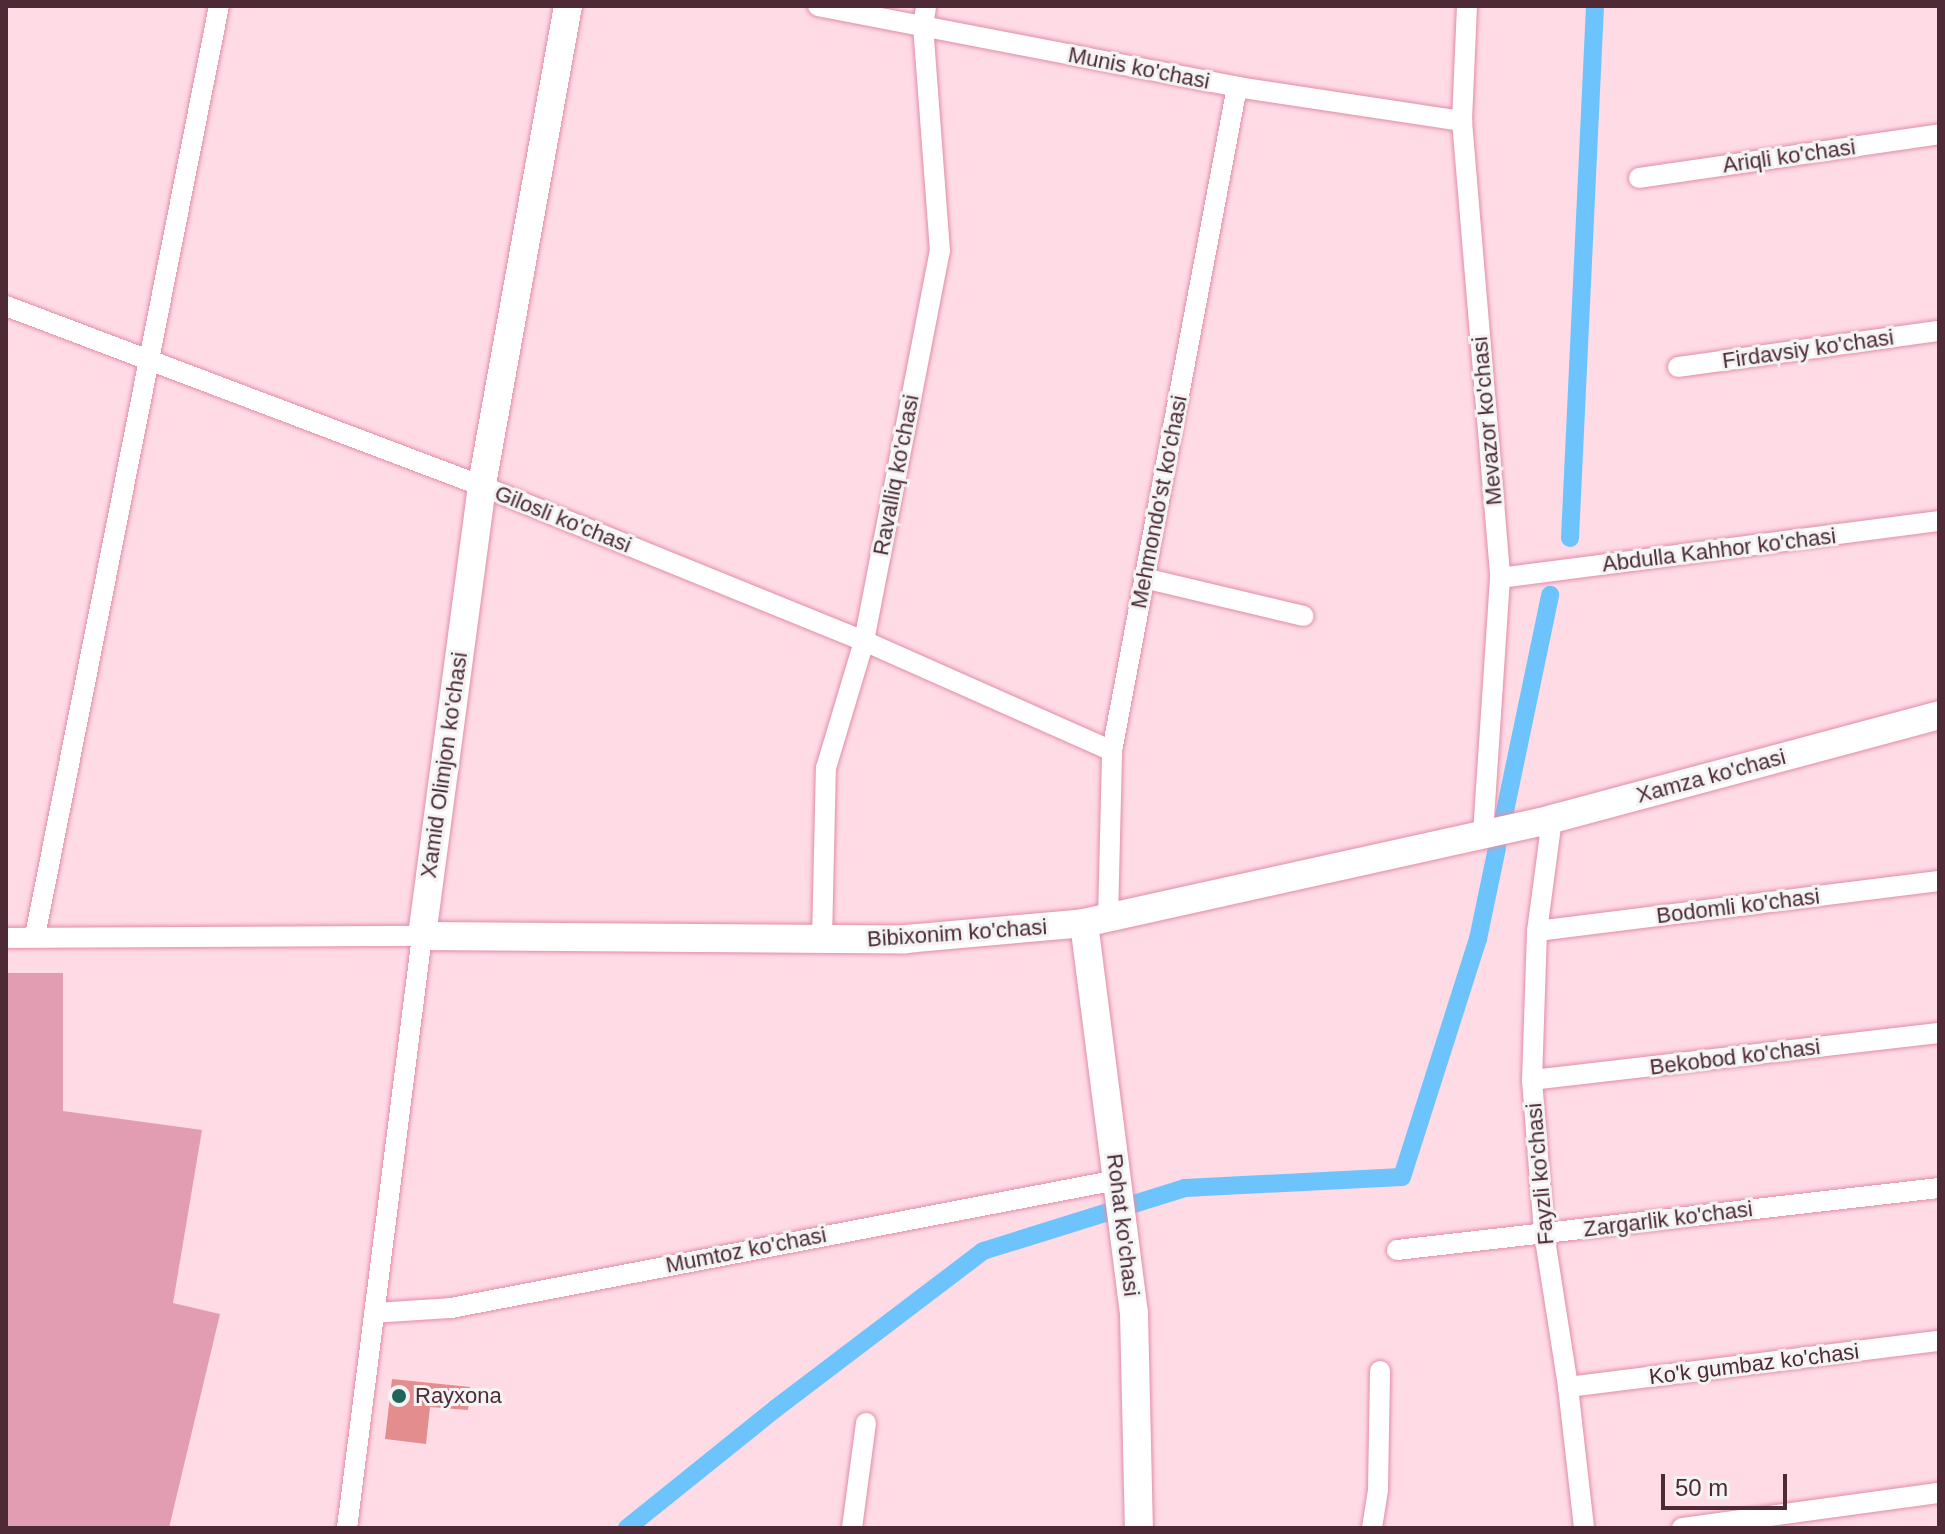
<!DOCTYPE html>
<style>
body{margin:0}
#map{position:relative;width:1945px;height:1534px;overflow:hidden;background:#ffdbe5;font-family:Helvetica,sans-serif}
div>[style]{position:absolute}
.green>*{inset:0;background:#e39db3}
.canal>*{height:18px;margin:-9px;padding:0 9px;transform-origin:9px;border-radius:9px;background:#6dc4fc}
.building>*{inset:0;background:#e48d8f}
.roads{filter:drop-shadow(0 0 2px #e18da9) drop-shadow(0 0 2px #e18da9)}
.street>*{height:20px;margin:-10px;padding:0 10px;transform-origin:10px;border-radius:10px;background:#fff}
.secondary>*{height:28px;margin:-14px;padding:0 14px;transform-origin:14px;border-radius:14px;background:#fff}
.dots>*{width:22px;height:22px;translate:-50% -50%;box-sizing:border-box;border:4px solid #f3f3f3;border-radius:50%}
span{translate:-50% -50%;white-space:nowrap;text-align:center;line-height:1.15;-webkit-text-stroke:6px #f3f3f3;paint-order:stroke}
.street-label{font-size:22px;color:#4d2a36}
.poi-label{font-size:22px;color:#4d2a36}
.left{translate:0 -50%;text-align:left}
.frame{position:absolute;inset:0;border:8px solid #4d2a36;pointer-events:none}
.scale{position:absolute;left:1661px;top:1474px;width:126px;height:36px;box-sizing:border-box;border:4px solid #4d2a36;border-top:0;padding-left:10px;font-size:24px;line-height:28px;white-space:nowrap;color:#4d2a36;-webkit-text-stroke:6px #f3f3f3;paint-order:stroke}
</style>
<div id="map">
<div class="green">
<i style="clip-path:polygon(6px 973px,63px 973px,63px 1111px,202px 1130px,173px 1303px,220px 1314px,169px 1528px,6px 1528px)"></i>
</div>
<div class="canal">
<i style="left:1570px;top:538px;width:533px;rotate:-87.31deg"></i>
<i style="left:1504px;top:816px;width:226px;rotate:-78.2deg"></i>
<i style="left:627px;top:1528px;width:190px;rotate:-38.8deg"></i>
<i style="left:775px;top:1409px;width:261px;rotate:-37.2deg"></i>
<i style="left:983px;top:1251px;width:212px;rotate:-17.3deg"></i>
<i style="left:1185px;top:1188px;width:217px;rotate:-2.9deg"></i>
<i style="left:1402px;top:1177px;width:250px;rotate:-72.3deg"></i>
<i style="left:1478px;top:939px;width:93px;rotate:-78.2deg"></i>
</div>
<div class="building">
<i style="clip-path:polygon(392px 1379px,470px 1387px,468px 1410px,430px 1407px,426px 1444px,385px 1439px)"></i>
</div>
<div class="roads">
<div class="street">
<i style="left:818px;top:6px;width:427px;rotate:10.9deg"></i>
<i style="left:1237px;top:87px;width:228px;rotate:8.6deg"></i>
<i style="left:1467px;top:6px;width:115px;rotate:92.5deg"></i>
<i style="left:1462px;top:121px;width:459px;rotate:85.2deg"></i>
<i style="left:1500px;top:578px;width:259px;rotate:93.8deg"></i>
<i style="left:1639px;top:178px;width:303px;rotate:-8.3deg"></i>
<i style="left:6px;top:306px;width:509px;rotate:20.71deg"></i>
<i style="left:482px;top:486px;width:412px;rotate:22.1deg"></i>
<i style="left:864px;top:641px;width:271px;rotate:23.9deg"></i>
<i style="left:1678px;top:367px;width:263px;rotate:-7.9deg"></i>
<i style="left:1144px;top:578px;width:164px;rotate:13.4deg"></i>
<i style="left:1500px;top:578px;width:443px;rotate:-7.4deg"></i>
<i style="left:1552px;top:819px;width:113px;rotate:97.6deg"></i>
<i style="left:1537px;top:931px;width:149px;rotate:91.9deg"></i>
<i style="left:1532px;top:1080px;width:153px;rotate:85.5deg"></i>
<i style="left:1544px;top:1233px;width:156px;rotate:81.1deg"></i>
<i style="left:1568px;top:1387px;width:142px;rotate:83.5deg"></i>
<i style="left:1108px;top:919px;width:168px;rotate:-88.6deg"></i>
<i style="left:1112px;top:751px;width:676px;rotate:-79.34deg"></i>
<i style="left:1537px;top:931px;width:405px;rotate:-7.1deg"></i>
<i style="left:35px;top:936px;width:948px;rotate:-78.81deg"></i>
<i style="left:6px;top:938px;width:416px;rotate:-0.3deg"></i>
<i style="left:422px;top:936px;width:597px;rotate:97.22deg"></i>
<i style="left:822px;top:940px;width:172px;rotate:-88.7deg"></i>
<i style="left:826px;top:768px;width:133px;rotate:-73.3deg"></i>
<i style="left:864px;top:641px;width:397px;rotate:-79deg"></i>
<i style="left:940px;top:251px;width:226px;rotate:-94.3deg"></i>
<i style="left:923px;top:26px;width:20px;rotate:-81deg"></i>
<i style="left:1532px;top:1080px;width:410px;rotate:-6.6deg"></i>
<i style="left:1397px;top:1250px;width:546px;rotate:-6.53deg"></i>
<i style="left:374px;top:1313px;width:77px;rotate:-3.7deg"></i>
<i style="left:451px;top:1308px;width:678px;rotate:-10.88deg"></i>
<i style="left:1568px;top:1387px;width:374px;rotate:-7.1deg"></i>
<i style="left:852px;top:1528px;width:106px;rotate:-82.4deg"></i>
<i style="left:1372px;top:1528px;width:39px;rotate:-81deg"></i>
<i style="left:1378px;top:1489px;width:118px;rotate:-89deg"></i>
<i style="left:1682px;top:1528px;width:259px;rotate:-7.8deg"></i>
</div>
<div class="secondary">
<i style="left:568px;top:6px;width:488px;rotate:100.2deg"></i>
<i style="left:482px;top:486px;width:454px;rotate:97.6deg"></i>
<i style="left:422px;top:936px;width:484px;rotate:0.4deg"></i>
<i style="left:906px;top:939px;width:179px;rotate:-5.1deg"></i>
<i style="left:1084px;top:923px;width:479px;rotate:-12.5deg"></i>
<i style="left:1552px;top:819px;width:401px;rotate:-15deg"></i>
<i style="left:1084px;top:923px;width:393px;rotate:82.7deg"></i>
<i style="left:1134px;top:1313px;width:215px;rotate:88.7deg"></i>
</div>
</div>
<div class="dots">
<i style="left:399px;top:1396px;background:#1f6558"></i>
</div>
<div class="street-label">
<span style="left:1139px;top:68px;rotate:11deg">Munis ko'chasi</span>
<span style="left:1789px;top:156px;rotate:-8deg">Ariqli ko'chasi</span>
<span style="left:1808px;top:349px;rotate:-8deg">Firdavsiy ko'chasi</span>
<span style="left:1487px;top:421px;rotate:-95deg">Mevazor ko'chasi</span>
<span style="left:896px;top:475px;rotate:-79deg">Ravalliq ko'chasi</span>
<span style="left:1159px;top:502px;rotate:-79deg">Mehmondo'st ko'chasi</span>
<span style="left:563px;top:519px;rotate:22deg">Gilosli ko'chasi</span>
<span style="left:1719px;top:550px;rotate:-7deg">Abdulla Kahhor ko'chasi</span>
<span style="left:444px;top:765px;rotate:-82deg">Xamid Olimjon ko'chasi</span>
<span style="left:1711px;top:776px;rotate:-15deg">Xamza ko'chasi</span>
<span style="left:1738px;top:906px;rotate:-7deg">Bodomli ko'chasi</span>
<span style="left:957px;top:933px;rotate:-4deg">Bibixonim ko'chasi</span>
<span style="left:1735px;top:1057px;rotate:-7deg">Bekobod ko'chasi</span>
<span style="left:1540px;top:1174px;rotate:-95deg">Fayzli ko'chasi</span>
<span style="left:1668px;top:1219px;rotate:-7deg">Zargarlik ko'chasi</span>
<span style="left:1123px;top:1225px;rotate:83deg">Rohat ko'chasi</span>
<span style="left:746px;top:1250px;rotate:-11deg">Mumtoz ko'chasi</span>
<span style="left:1754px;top:1364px;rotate:-7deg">Ko'k gumbaz ko'chasi</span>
</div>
<div class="poi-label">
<span class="left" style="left:415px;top:1396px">Rayxona</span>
</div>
<div class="frame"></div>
<div class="scale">50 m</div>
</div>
